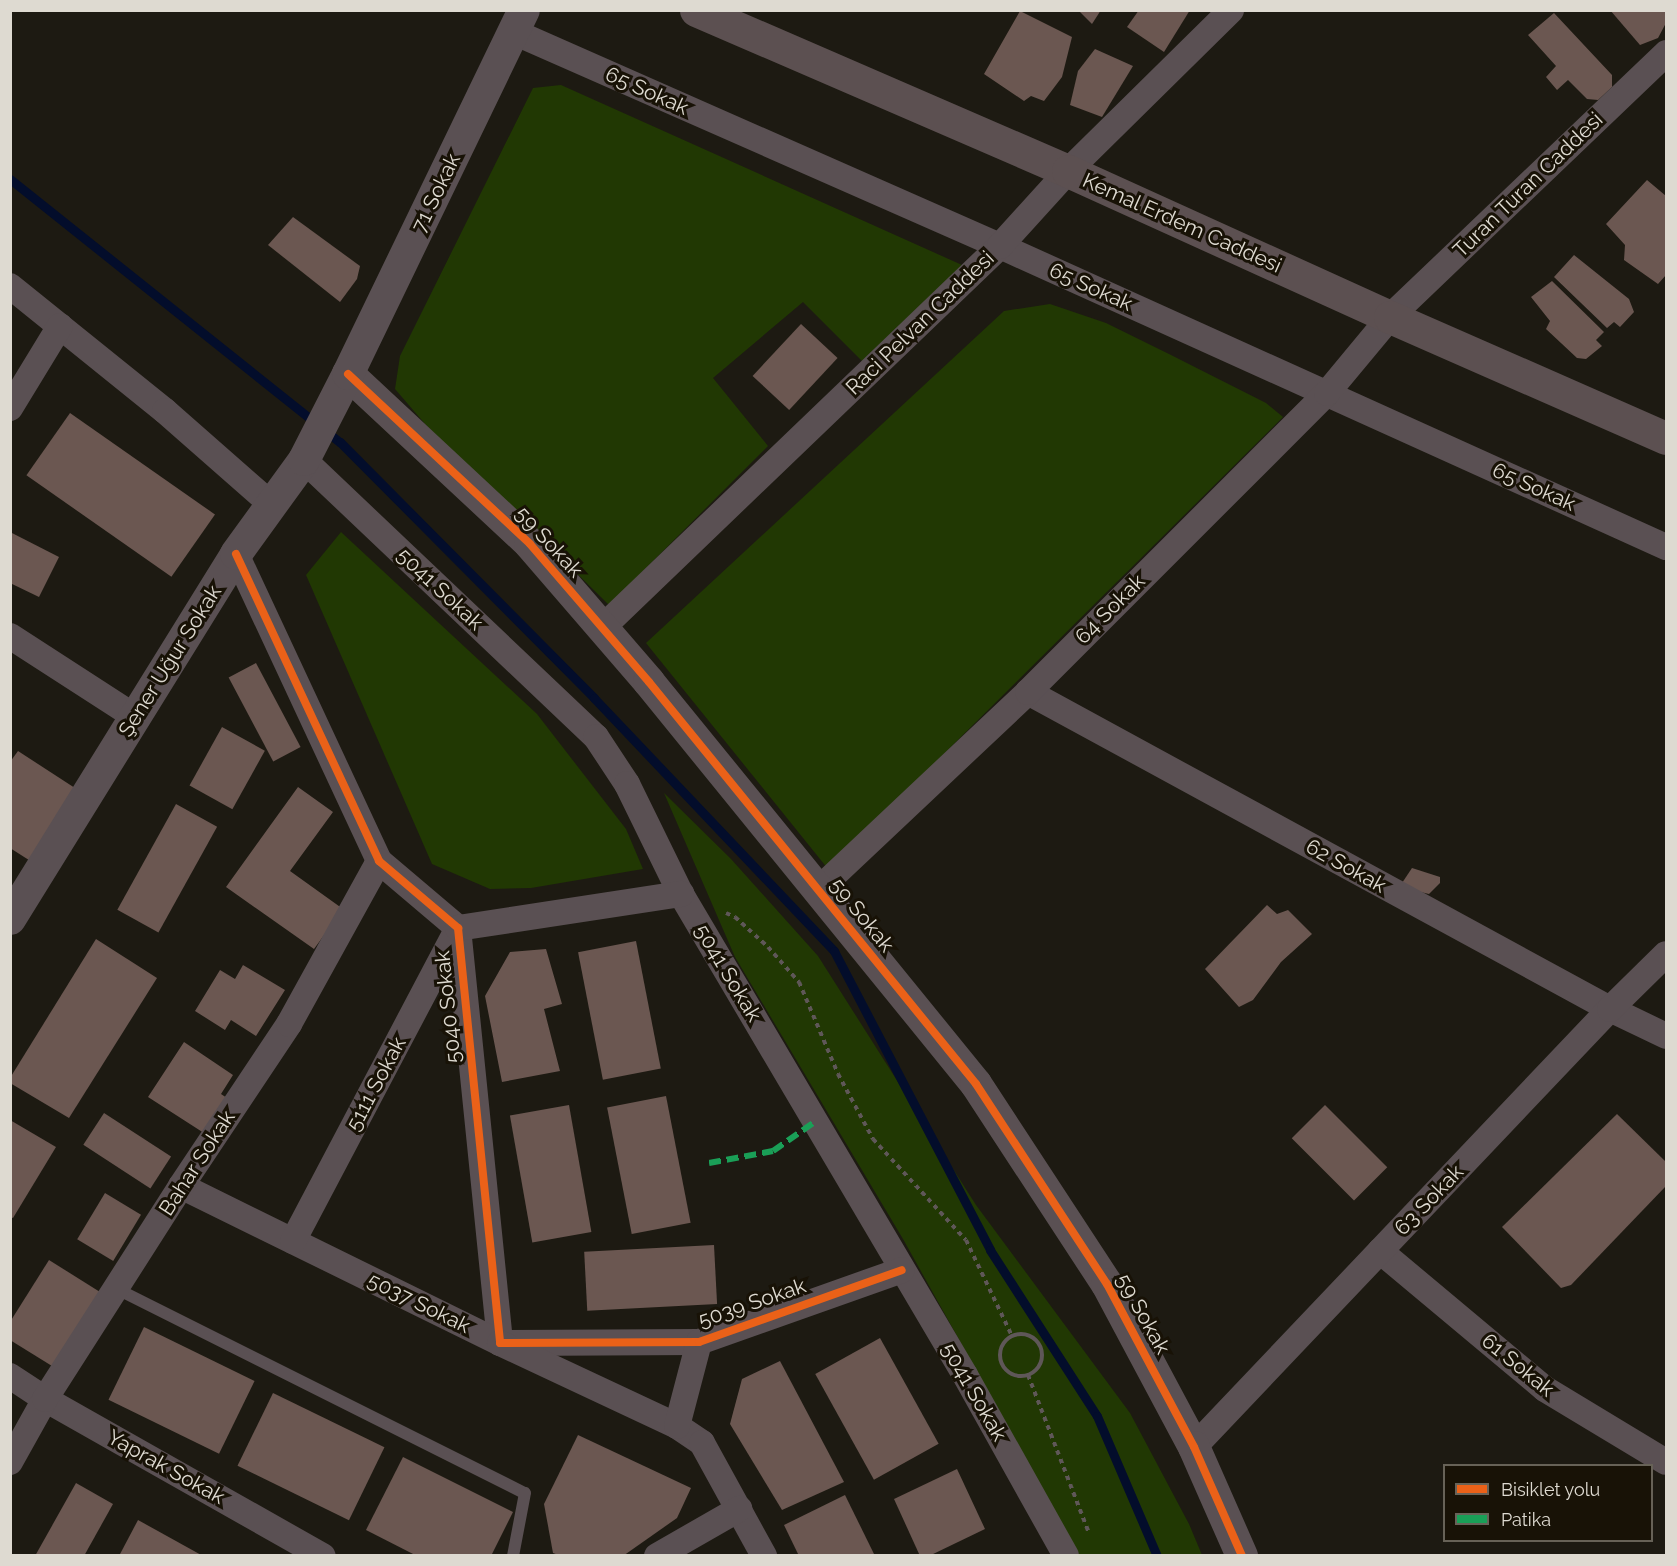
<!DOCTYPE html>
<meta charset="utf-8">
<style>
body{margin:0}
#map{position:relative;width:1677px;height:1566px;overflow:hidden;background:#1d1a12;font-family:Raleway,sans-serif}
div>[style]{position:absolute}
.green>*{inset:0;background:#213803}
.stream>*{height:9px;margin:-4.5px;padding:0 4.5px;transform-origin:4.5px;border-radius:4.5px;background:#030d2b}
.building>*{inset:0;background:#6b5751;transform-origin:0 0}
.path>*{height:4px;margin-top:-2px;transform-origin:0;background:repeating-linear-gradient(90deg,#5f5758 0 4.5px,transparent 0 9px)}
.path>.ring{margin:-2px;padding:0;box-sizing:content-box;background:none;border:4px solid #5f5758;border-radius:50%}
.service>*{height:12px;margin:-6px;padding:0 6px;transform-origin:6px;border-radius:6px;background:#5a5053}
.minor>*{height:26px;margin:-13px;padding:0 13px;transform-origin:13px;border-radius:13px;background:#5a5053}
.tertiary>*{height:32px;margin:-16px;padding:0 16px;transform-origin:16px;border-radius:16px;background:#5a5053}
.primary>*{height:33px;margin:-16.5px;padding:0 16.5px;transform-origin:16.5px;border-radius:16.5px;background:#5c5051}
.quiet>*{height:6px;margin-top:-3px;transform-origin:0;background:repeating-linear-gradient(90deg,#1a9f57 0 12px,transparent 0 18px)}
.cycleway>*{height:8px;margin:-4px;padding:0 4px;transform-origin:4px;border-radius:4px;background:#ea6118}
span{translate:-50% -50%;white-space:nowrap;text-align:center;line-height:1.15;-webkit-text-stroke:6px #181206;paint-order:stroke}
.street-label{font-size:21px;color:#dedad1}
.frame{position:absolute;inset:0;border:12px solid #dedad1;pointer-events:none}
.legend{position:absolute;left:1443px;top:1464px;width:210px;height:78px;box-sizing:border-box;background:#181206;border:2px solid #676257;margin:0;padding:8px 10px;list-style:none;font-size:18px;color:#dedad1}
.legend li{display:flex;align-items:center;gap:12px;height:30px}
.legend b{width:30px;border:2px solid #676257}
</style>
<div id="map">
<div class="green">
<i style="clip-path:polygon(561px 85px,962px 265px,862px 361px,803px 302px,713px 378px,768px 446px,609px 605px,426px 425px,395px 389px,400px 356px,533px 88px)"></i>
<i style="clip-path:polygon(1050px 304px,1106px 323px,1169px 354px,1266px 403px,1283px 417px,828px 869px,646px 643px,1004px 311px)"></i>
<i style="clip-path:polygon(341px 532px,537px 714px,626px 829px,643px 869px,531px 888px,490px 889px,432px 864px,306px 575px)"></i>
<i style="clip-path:polygon(664px 793px,731px 859px,818px 956px,976px 1205px,1130px 1413px,1189px 1524px,1202px 1555px,1079px 1555px,903px 1239px,735px 957px)"></i>
</div>
<div class="stream">
<i style="left:10px;top:179px;width:422px;rotate:38.6deg"></i>
<i style="left:340px;top:442px;width:361px;rotate:45.2deg"></i>
<i style="left:594px;top:698px;width:349px;rotate:46.5deg"></i>
<i style="left:834px;top:951px;width:337px;rotate:62.4deg"></i>
<i style="left:990px;top:1250px;width:197px;rotate:57.2deg"></i>
<i style="left:1097px;top:1416px;width:152px;rotate:66.8deg"></i>
</div>
<div class="building">
<i style="clip-path:polygon(1078px 10px,1101px 10px,1092px 24px)"></i>
<i style="clip-path:polygon(1139px 10px,1190px 10px,1164px 52px,1127px 27px)"></i>
<i style="clip-path:polygon(1610px 10px,1666px 10px,1666px 23px,1658px 38px,1640px 45px)"></i>
<i style="clip-path:polygon(1020px 11px,1072px 37px,1062px 77px,1044px 101px,1031px 96px,1024px 101px,984px 74px)"></i>
<i style="clip-path:polygon(1554px 13px,1612px 75px,1612px 87px,1598px 100px,1587px 99px,1568px 80px,1557px 90px,1546px 77px,1556px 66px,1528px 35px)"></i>
<i style="clip-path:polygon(1095px 49px,1133px 66px,1102px 117px,1070px 105px,1078px 71px)"></i>
<i style="clip-path:polygon(1647px 180px,1666px 196px,1666px 275px,1658px 284px,1624px 260px,1625px 245px,1606px 224px)"></i>
<i style="clip-path:polygon(293px 217px,360px 266px,357px 279px,340px 302px,268px 245px)"></i>
<i style="clip-path:polygon(1574px 255px,1629px 299px,1634px 312px,1620px 327px,1614px 322px,1607px 328px,1554px 277px)"></i>
<i style="clip-path:polygon(1552px 281px,1604px 332px,1596px 340px,1602px 346px,1586px 359px,1577px 358px,1546px 329px,1550px 321px,1531px 297px)"></i>
<i style="left:801px;top:324px;width:50px;height:71px;rotate:43deg"></i>
<i style="left:70px;top:413px;width:177px;height:76px;rotate:35deg"></i>
<i style="clip-path:polygon(10px 532px,59px 557px,39px 597px,10px 583px)"></i>
<i style="left:256px;top:663px;width:95px;height:31px;rotate:62deg"></i>
<i style="left:222px;top:727px;width:49px;height:67px;rotate:29deg"></i>
<i style="clip-path:polygon(18px 751px,78px 790px,32px 862px,10px 848px,10px 762px)"></i>
<i style="clip-path:polygon(298px 787px,333px 812px,290px 871px,343px 909px,314px 949px,226px 887px)"></i>
<i style="left:176px;top:804px;width:47px;height:121px;rotate:29deg"></i>
<i style="clip-path:polygon(1412px 868px,1440px 877px,1440px 883px,1429px 894px,1412px 890px,1402px 883px)"></i>
<i style="clip-path:polygon(1267px 905px,1277px 914px,1288px 910px,1312px 934px,1281px 962px,1253px 1000px,1239px 1007px,1205px 969px)"></i>
<i style="clip-path:polygon(96px 939px,157px 978px,69px 1118px,10px 1083px,10px 1078px)"></i>
<i style="left:636px;top:941px;width:130px;height:59px;rotate:79deg"></i>
<i style="clip-path:polygon(546px 949px,562px 1004px,544px 1009px,560px 1071px,502px 1082px,485px 996px,510px 952px)"></i>
<i style="clip-path:polygon(243px 965px,285px 990px,256px 1036px,231px 1020px,225px 1030px,195px 1011px,220px 970px,235px 979px)"></i>
<i style="clip-path:polygon(184px 1042px,233px 1075px,221px 1094px,230px 1100px,207px 1135px,148px 1097px)"></i>
<i style="left:666px;top:1096px;width:129px;height:60px;rotate:79deg"></i>
<i style="left:569px;top:1105px;width:129px;height:60px;rotate:80deg"></i>
<i style="left:1325px;top:1105px;width:88px;height:47px;rotate:45deg"></i>
<i style="left:104px;top:1113px;width:80px;height:38px;rotate:33deg"></i>
<i style="clip-path:polygon(1617px 1114px,1666px 1162px,1666px 1186px,1571px 1285px,1561px 1288px,1502px 1227px)"></i>
<i style="clip-path:polygon(10px 1120px,56px 1147px,13px 1218px,10px 1217px)"></i>
<i style="left:105px;top:1193px;width:42px;height:54px;rotate:31deg"></i>
<i style="left:714px;top:1245px;width:59px;height:130px;rotate:87deg"></i>
<i style="clip-path:polygon(49px 1260px,100px 1292px,52px 1366px,10px 1340px,10px 1322px)"></i>
<i style="left:144px;top:1327px;width:123px;height:81px;rotate:26deg"></i>
<i style="left:880px;top:1338px;width:121px;height:74px;rotate:61deg"></i>
<i style="clip-path:polygon(780px 1361px,844px 1482px,782px 1510px,730px 1424px,742px 1379px)"></i>
<i style="left:273px;top:1393px;width:124px;height:81px;rotate:26deg"></i>
<i style="clip-path:polygon(578px 1435px,691px 1488px,677px 1518px,623px 1556px,561px 1556px,553px 1553px,544px 1504px)"></i>
<i style="clip-path:polygon(403px 1457px,513px 1512px,491px 1556px,417px 1556px,366px 1530px)"></i>
<i style="clip-path:polygon(957px 1469px,985px 1529px,929px 1556px,920px 1556px,894px 1499px)"></i>
<i style="clip-path:polygon(76px 1483px,113px 1504px,84px 1556px,35px 1556px)"></i>
<i style="clip-path:polygon(845px 1495px,875px 1556px,799px 1556px,784px 1525px)"></i>
<i style="clip-path:polygon(138px 1520px,203px 1556px,119px 1556px)"></i>
</div>
<div class="path">
<i style="left:726px;top:913px;width:10px;rotate:24deg"></i>
<i style="left:735px;top:917px;width:45px;rotate:42.3deg"></i>
<i style="left:768px;top:947px;width:47px;rotate:48.5deg"></i>
<i style="left:799px;top:982px;width:100px;rotate:67deg"></i>
<i style="left:838px;top:1074px;width:74px;rotate:61.7deg"></i>
<i style="left:873px;top:1139px;width:137px;rotate:47.4deg"></i>
<i style="left:966px;top:1240px;width:106px;rotate:64.4deg"></i>
<i class="ring" style="left:1000px;top:1334px;width:38px;height:38px"></i>
<i style="left:1028px;top:1375px;width:169px;rotate:68.9deg"></i>
</div>
<div class="service">
<i style="left:115px;top:1288px;width:458px;rotate:26.6deg"></i>
<i style="left:525px;top:1493px;width:64px;rotate:100.8deg"></i>
</div>
<div class="minor">
<i style="left:514px;top:32px;width:531px;rotate:23.77deg"></i>
<i style="left:1000px;top:246px;width:731px;rotate:24.32deg"></i>
<i style="left:10px;top:286px;width:199px;rotate:38.9deg"></i>
<i style="left:165px;top:411px;width:141px;rotate:41.3deg"></i>
<i style="left:10px;top:408px;width:96px;rotate:-58.6deg"></i>
<i style="left:304px;top:460px;width:402px;rotate:43.5deg"></i>
<i style="left:596px;top:737px;width:56px;rotate:56.6deg"></i>
<i style="left:627px;top:784px;width:123px;rotate:63.9deg"></i>
<i style="left:681px;top:894px;width:559px;rotate:59.44deg"></i>
<i style="left:965px;top:1375px;width:207px;rotate:60.8deg"></i>
<i style="left:236px;top:554px;width:339px;rotate:65deg"></i>
<i style="left:379px;top:861px;width:104px;rotate:40.3deg"></i>
<i style="left:458px;top:928px;width:417px;rotate:84.2deg"></i>
<i style="left:500px;top:1343px;width:199px;rotate:-0.3deg"></i>
<i style="left:699px;top:1342px;width:215px;rotate:-19.5deg"></i>
<i style="left:602px;top:628px;width:552px;rotate:-43.82deg"></i>
<i style="left:1000px;top:246px;width:101px;rotate:-47.8deg"></i>
<i style="left:1068px;top:171px;width:229px;rotate:-44.6deg"></i>
<i style="left:10px;top:636px;width:149px;rotate:32.9deg"></i>
<i style="left:1028px;top:692px;width:663px;rotate:28.58deg"></i>
<i style="left:1610px;top:1009px;width:62px;rotate:25.7deg"></i>
<i style="left:818px;top:890px;width:289px;rotate:-43.3deg"></i>
<i style="left:1028px;top:692px;width:423px;rotate:-45deg"></i>
<i style="left:1327px;top:393px;width:99px;rotate:-50.3deg"></i>
<i style="left:1390px;top:317px;width:382px;rotate:-43.7deg"></i>
<i style="left:181px;top:1186px;width:356px;rotate:26.2deg"></i>
<i style="left:500px;top:1343px;width:195px;rotate:25.1deg"></i>
<i style="left:677px;top:1426px;width:30px;rotate:34deg"></i>
<i style="left:702px;top:1443px;width:129px;rotate:61.2deg"></i>
<i style="left:293px;top:1241px;width:354px;rotate:-62.2deg"></i>
<i style="left:458px;top:928px;width:226px;rotate:-8.7deg"></i>
<i style="left:1380px;top:1251px;width:215px;rotate:39.9deg"></i>
<i style="left:1545px;top:1389px;width:141px;rotate:31.1deg"></i>
<i style="left:10px;top:1376px;width:42px;rotate:33.3deg"></i>
<i style="left:45px;top:1399px;width:319px;rotate:29.5deg"></i>
<i style="left:677px;top:1426px;width:87px;rotate:-75.3deg"></i>
<i style="left:1194px;top:1447px;width:604px;rotate:-46.48deg"></i>
<i style="left:1610px;top:1009px;width:78px;rotate:-44.5deg"></i>
<i style="left:10px;top:1462px;width:72px;rotate:-60.9deg"></i>
<i style="left:45px;top:1399px;width:253px;rotate:-57.4deg"></i>
<i style="left:181px;top:1186px;width:195px;rotate:-56.3deg"></i>
<i style="left:289px;top:1024px;width:186px;rotate:-61.1deg"></i>
<i style="left:657px;top:1556px;width:95px;rotate:-29.8deg"></i>
</div>
<div class="tertiary">
<i style="left:348px;top:374px;width:249px;rotate:43deg"></i>
<i style="left:530px;top:544px;width:182px;rotate:49.2deg"></i>
<i style="left:649px;top:682px;width:518px;rotate:50.87deg"></i>
<i style="left:976px;top:1084px;width:239px;rotate:56.8deg"></i>
<i style="left:1107px;top:1284px;width:185px;rotate:61.9deg"></i>
<i style="left:1194px;top:1447px;width:119px;rotate:66.2deg"></i>
<i style="left:10px;top:919px;width:429px;rotate:-58.2deg"></i>
<i style="left:236px;top:554px;width:116px;rotate:-54.1deg"></i>
<i style="left:304px;top:460px;width:97px;rotate:-62.9deg"></i>
<i style="left:348px;top:374px;width:404px;rotate:-64.2deg"></i>
</div>
<div class="primary">
<i style="left:696px;top:10px;width:405px;rotate:23.4deg"></i>
<i style="left:1068px;top:171px;width:354px;rotate:24.4deg"></i>
<i style="left:1390px;top:317px;width:301px;rotate:23.7deg"></i>
</div>
<div class="quiet">
<i style="left:709px;top:1163px;width:65px;rotate:-10.6deg"></i>
<i style="left:773px;top:1151px;width:52px;rotate:-34.9deg"></i>
</div>
<div class="cycleway">
<i style="left:348px;top:374px;width:249px;rotate:43deg"></i>
<i style="left:530px;top:544px;width:182px;rotate:49.2deg"></i>
<i style="left:649px;top:682px;width:518px;rotate:50.87deg"></i>
<i style="left:976px;top:1084px;width:239px;rotate:56.8deg"></i>
<i style="left:1107px;top:1284px;width:185px;rotate:61.9deg"></i>
<i style="left:1194px;top:1447px;width:119px;rotate:66.2deg"></i>
<i style="left:236px;top:554px;width:339px;rotate:65deg"></i>
<i style="left:379px;top:861px;width:104px;rotate:40.3deg"></i>
<i style="left:458px;top:928px;width:417px;rotate:84.2deg"></i>
<i style="left:500px;top:1343px;width:199px;rotate:-0.3deg"></i>
<i style="left:699px;top:1342px;width:215px;rotate:-19.5deg"></i>
</div>
<div class="street-label">
<span style="left:647px;top:91px;rotate:24deg">65 Sokak</span>
<span style="left:1528px;top:185px;rotate:-44deg">Turan Turan Caddesi</span>
<span style="left:436px;top:193px;rotate:-64deg">71 Sokak</span>
<span style="left:1182px;top:223px;rotate:24deg">Kemal Erdem Caddesi</span>
<span style="left:1091px;top:287px;rotate:24deg">65 Sokak</span>
<span style="left:920px;top:323px;rotate:-44deg">Raci Pelvan Caddesi</span>
<span style="left:1534px;top:487px;rotate:24deg">65 Sokak</span>
<span style="left:549px;top:542px;rotate:47deg">59 Sokak</span>
<span style="left:440px;top:589px;rotate:43deg">5041 Sokak</span>
<span style="left:1110px;top:609px;rotate:-45deg">64 Sokak</span>
<span style="left:170px;top:661px;rotate:-58deg">Şener Uğur Sokak</span>
<span style="left:1346px;top:866px;rotate:29deg">62 Sokak</span>
<span style="left:862px;top:915px;rotate:51deg">59 Sokak</span>
<span style="left:728px;top:973px;rotate:59deg">5041 Sokak</span>
<span style="left:448px;top:1007px;rotate:-96deg">5040 Sokak</span>
<span style="left:376px;top:1084px;rotate:-62deg">5111 Sokak</span>
<span style="left:197px;top:1163px;rotate:-57deg">Bahar Sokak</span>
<span style="left:1429px;top:1200px;rotate:-46deg">63 Sokak</span>
<span style="left:419px;top:1303px;rotate:26deg">5037 Sokak</span>
<span style="left:752px;top:1303px;rotate:-19deg">5039 Sokak</span>
<span style="left:1143px;top:1314px;rotate:61deg">59 Sokak</span>
<span style="left:1518px;top:1365px;rotate:39deg">61 Sokak</span>
<span style="left:974px;top:1392px;rotate:60deg">5041 Sokak</span>
<span style="left:166px;top:1467px;rotate:29deg">Yaprak Sokak</span>
</div>
<div class="frame"></div>
<ul class="legend">
<li><b style="height:8px;background:#ea6118"></b>Bisiklet yolu</li>
<li><b style="height:8px;background:#1a9f57"></b>Patika</li>
</ul>
</div>
